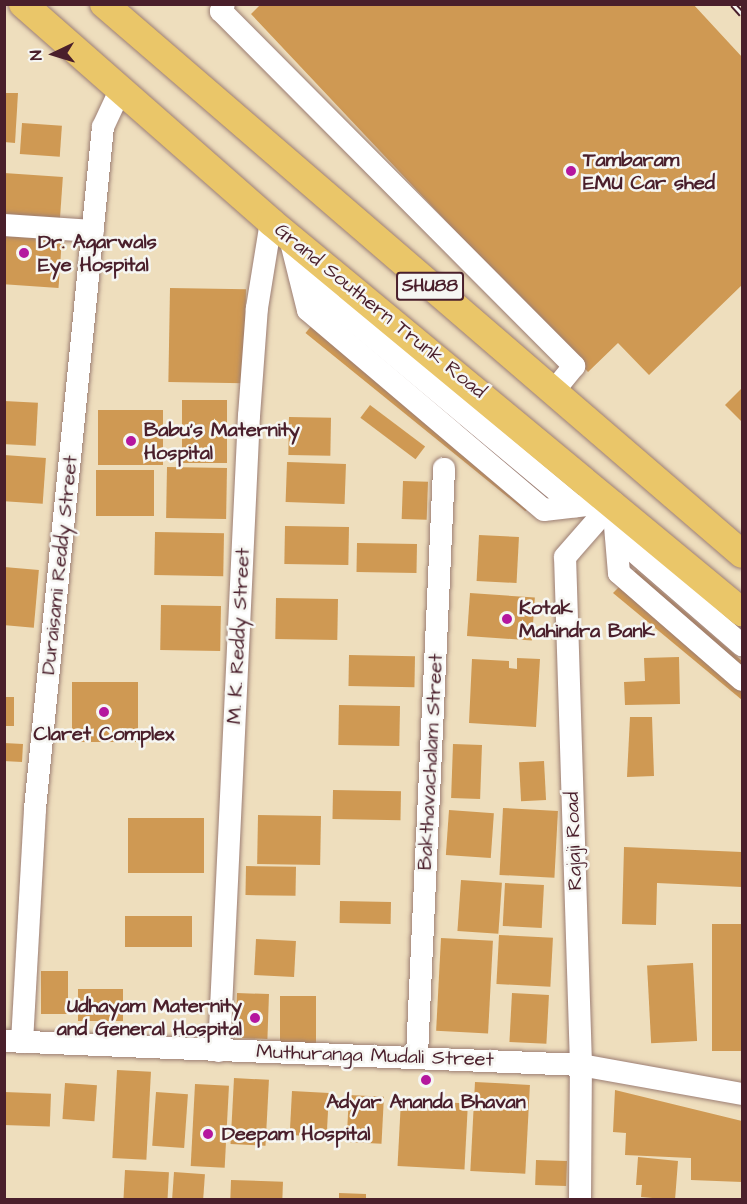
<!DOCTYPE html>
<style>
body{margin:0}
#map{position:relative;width:747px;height:1204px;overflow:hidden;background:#eedebd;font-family:"Architects Daughter",sans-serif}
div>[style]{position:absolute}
.building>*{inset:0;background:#cf9953;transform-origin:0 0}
.roads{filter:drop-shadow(0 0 2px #9c7e74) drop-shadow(0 0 2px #9c7e74)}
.minor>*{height:22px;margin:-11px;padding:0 11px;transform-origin:11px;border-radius:11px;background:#fff}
.major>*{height:28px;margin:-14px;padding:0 14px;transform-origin:14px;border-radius:14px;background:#eac669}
.rail>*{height:7px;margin-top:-3.5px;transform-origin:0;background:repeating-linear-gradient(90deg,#f6f6f2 0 14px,#4a1f2b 0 28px);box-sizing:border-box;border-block:2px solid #4a1f2b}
.dots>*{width:16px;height:16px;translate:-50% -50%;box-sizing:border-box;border:3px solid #f6f6f2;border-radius:50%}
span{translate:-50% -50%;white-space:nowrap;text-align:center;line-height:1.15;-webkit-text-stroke:5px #f6f6f2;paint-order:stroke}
.shield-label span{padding:2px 4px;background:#f6f6f2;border:2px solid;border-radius:4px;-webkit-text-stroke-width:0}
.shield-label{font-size:18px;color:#4a1f2b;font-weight:700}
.poi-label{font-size:20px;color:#4a1f2b;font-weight:700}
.left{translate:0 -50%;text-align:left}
.right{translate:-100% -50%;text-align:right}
.street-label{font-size:20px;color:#4a1f2b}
.frame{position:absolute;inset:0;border:6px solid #4a1f2b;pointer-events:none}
.north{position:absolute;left:24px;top:24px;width:60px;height:60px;-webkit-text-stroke:4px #f6f6f2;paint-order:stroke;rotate:266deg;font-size:16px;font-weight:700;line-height:24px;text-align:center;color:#4a1f2b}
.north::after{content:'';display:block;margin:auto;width:21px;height:27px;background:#4a1f2b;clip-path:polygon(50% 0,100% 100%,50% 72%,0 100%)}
</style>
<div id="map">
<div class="building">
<i style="clip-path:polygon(261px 4px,693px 4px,742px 57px,742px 285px,649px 375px,618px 343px,588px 372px,251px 14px)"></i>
<i style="clip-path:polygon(4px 93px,18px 93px,15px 143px,4px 142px)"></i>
<i style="left:22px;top:123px;width:40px;height:31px;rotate:4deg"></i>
<i style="left:4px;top:173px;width:59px;height:45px;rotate:4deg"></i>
<i style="left:4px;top:236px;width:58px;height:48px;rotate:4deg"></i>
<i style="left:170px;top:288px;width:76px;height:94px;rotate:1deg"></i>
<i style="left:325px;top:309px;width:283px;height:31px;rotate:39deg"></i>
<i style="clip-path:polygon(741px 389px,742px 391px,742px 422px,725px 405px)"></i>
<i style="left:182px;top:400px;width:45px;height:63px"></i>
<i style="left:4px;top:401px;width:34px;height:43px;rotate:3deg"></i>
<i style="left:370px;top:405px;width:69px;height:16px;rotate:37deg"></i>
<i style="left:98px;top:410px;width:65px;height:55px"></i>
<i style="left:289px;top:417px;width:42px;height:38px;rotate:1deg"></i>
<i style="left:4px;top:455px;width:42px;height:46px;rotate:4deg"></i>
<i style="left:287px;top:462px;width:59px;height:40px;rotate:2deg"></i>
<i style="left:167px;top:467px;width:60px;height:51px;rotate:1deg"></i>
<i style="left:96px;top:470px;width:58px;height:46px"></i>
<i style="left:403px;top:481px;width:25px;height:38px;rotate:2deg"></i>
<i style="left:285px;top:526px;width:64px;height:38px;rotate:1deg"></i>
<i style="left:155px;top:532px;width:69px;height:43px;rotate:1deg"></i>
<i style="left:479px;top:535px;width:40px;height:46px;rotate:3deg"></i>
<i style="left:357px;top:543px;width:60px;height:29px;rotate:1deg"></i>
<i style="left:4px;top:567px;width:35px;height:58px;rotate:5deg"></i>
<i style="clip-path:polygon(636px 570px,742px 661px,742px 700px,613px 593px)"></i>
<i style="left:470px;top:593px;width:65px;height:43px;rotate:4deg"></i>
<i style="left:276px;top:598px;width:62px;height:41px;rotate:1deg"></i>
<i style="left:161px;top:605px;width:60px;height:45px;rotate:1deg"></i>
<i style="left:349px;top:655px;width:66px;height:31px;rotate:1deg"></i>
<i style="clip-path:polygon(679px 657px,680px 704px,625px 705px,624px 682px,645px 681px,644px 658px)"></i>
<i style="clip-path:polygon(517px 658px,540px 659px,536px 727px,469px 723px,472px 659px,509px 661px,509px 668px,517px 669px)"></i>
<i style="left:72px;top:682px;width:66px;height:60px"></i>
<i style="left:4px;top:697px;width:10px;height:29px"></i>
<i style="left:339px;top:705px;width:61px;height:40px;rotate:1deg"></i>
<i style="clip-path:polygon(630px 717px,652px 717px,654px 776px,627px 777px)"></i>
<i style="left:4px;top:743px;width:19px;height:18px;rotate:3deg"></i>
<i style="left:453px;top:744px;width:29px;height:54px;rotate:2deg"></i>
<i style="left:544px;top:761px;width:39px;height:25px;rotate:87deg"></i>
<i style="left:333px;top:790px;width:68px;height:29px;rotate:1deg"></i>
<i style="left:503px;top:808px;width:55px;height:67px;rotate:3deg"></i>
<i style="left:449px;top:810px;width:45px;height:45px;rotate:4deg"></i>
<i style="left:258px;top:815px;width:63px;height:49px;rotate:1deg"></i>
<i style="left:128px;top:818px;width:76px;height:55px"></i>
<i style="clip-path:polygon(624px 847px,742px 852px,742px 887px,657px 883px,656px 925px,622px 924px)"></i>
<i style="left:246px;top:866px;width:50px;height:29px;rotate:1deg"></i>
<i style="left:461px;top:880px;width:41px;height:51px;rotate:4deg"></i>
<i style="left:505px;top:883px;width:39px;height:43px;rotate:3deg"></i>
<i style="left:340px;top:901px;width:51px;height:22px;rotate:1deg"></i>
<i style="left:125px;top:916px;width:67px;height:31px"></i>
<i style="left:712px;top:924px;width:30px;height:127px"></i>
<i style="left:499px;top:935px;width:54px;height:49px;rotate:3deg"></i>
<i style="left:441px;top:938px;width:52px;height:93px;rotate:3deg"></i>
<i style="left:256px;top:939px;width:40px;height:36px;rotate:3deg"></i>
<i style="left:693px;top:963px;width:78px;height:46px;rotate:87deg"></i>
<i style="left:41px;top:971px;width:27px;height:43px"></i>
<i style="left:78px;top:989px;width:45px;height:32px"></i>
<i style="left:237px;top:993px;width:32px;height:45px;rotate:2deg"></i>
<i style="left:512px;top:993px;width:37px;height:49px;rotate:3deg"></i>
<i style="left:280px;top:996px;width:36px;height:53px"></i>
<i style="left:117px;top:1070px;width:34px;height:88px;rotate:3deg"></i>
<i style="left:234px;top:1078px;width:35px;height:66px;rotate:3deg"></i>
<i style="left:475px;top:1082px;width:55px;height:89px;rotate:3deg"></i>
<i style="left:65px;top:1083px;width:32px;height:36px;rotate:4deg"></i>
<i style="left:195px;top:1084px;width:34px;height:82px;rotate:3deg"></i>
<i style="clip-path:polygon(615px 1090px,742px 1121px,742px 1182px,691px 1180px,691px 1158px,625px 1155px,626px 1133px,613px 1132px)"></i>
<i style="left:292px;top:1091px;width:37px;height:44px;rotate:3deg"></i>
<i style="left:4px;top:1092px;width:47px;height:33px;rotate:2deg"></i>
<i style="left:156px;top:1092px;width:32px;height:54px;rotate:4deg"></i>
<i style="left:349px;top:1095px;width:35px;height:47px;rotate:3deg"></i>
<i style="left:401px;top:1100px;width:67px;height:66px;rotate:3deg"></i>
<i style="clip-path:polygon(638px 1157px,678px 1161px,675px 1200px,641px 1197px,642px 1185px,636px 1185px)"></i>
<i style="left:536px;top:1160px;width:31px;height:25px;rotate:2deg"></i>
<i style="left:125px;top:1170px;width:44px;height:30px;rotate:3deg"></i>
<i style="left:174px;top:1172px;width:31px;height:28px;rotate:4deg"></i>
<i style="left:231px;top:1180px;width:52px;height:20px;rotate:2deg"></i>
<i style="clip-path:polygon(339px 1193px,366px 1194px,366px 1200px,339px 1200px)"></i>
</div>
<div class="roads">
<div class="minor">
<i style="left:224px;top:4px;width:8px;rotate:113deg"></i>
<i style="left:221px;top:11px;width:501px;rotate:45.16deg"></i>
<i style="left:574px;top:366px;width:33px;rotate:129deg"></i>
<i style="left:4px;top:225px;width:89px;rotate:3.9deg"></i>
<i style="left:290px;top:238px;width:74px;rotate:76deg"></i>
<i style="left:308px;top:310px;width:309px;rotate:40.3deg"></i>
<i style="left:544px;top:510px;width:69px;rotate:-6.6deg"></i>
<i style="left:613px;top:502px;width:71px;rotate:85.2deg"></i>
<i style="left:619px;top:573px;width:163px;rotate:41deg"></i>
<i style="left:300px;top:276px;width:359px;rotate:39.9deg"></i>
<i style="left:616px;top:536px;width:167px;rotate:40.9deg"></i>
<i style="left:4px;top:1041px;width:577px;rotate:2.38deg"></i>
<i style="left:581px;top:1065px;width:164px;rotate:10.2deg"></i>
<i style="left:22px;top:1042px;width:233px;rotate:-86.8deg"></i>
<i style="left:35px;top:809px;width:685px;rotate:-84.31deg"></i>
<i style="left:103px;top:127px;width:38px;rotate:-65deg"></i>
<i style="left:219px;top:1051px;width:636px;rotate:-87.3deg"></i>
<i style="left:249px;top:416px;width:108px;rotate:-85.8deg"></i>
<i style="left:257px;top:308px;width:87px;rotate:-80.8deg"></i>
<i style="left:417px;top:1055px;width:587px;rotate:-87.36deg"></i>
<i style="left:580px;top:1200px;width:135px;rotate:-89.6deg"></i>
<i style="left:581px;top:1065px;width:508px;rotate:-91.8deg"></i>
<i style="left:565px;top:557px;width:73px;rotate:-48.9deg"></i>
</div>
<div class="major">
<i style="left:23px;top:4px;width:330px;rotate:41.3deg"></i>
<i style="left:271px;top:222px;width:612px;rotate:39.63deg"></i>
<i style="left:104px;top:4px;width:842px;rotate:40.76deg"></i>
</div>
</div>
<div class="rail">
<i style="left:733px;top:4px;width:13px;rotate:48deg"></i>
</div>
<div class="dots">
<i style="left:571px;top:171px;background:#b5179e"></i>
<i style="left:24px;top:253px;background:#b5179e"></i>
<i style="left:131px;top:441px;background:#b5179e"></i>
<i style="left:507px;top:619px;background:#b5179e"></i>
<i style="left:104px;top:712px;background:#b5179e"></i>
<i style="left:255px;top:1018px;background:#b5179e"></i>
<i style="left:426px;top:1080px;background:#b5179e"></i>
<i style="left:208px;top:1134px;background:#b5179e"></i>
</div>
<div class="shield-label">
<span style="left:430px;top:286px">SHU88</span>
</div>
<div class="poi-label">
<span class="left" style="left:583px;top:172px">Tambaram<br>EMU Car shed</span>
<span class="left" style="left:38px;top:254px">Dr. Agarwals<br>Eye Hospital</span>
<span class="left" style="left:144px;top:442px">Babu's Maternity<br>Hospital</span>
<span class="left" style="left:519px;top:620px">Kotak<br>Mahindra Bank</span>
<span style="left:104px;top:734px">Claret Complex</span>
<span class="right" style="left:242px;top:1018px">Udhayam Maternity<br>and General Hospital</span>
<span style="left:426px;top:1102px">Adyar Ananda Bhavan</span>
<span class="left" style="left:222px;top:1134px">Deepam Hospital</span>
</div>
<div class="street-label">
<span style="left:380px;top:311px;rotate:39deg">Grand Southern Trunk Road</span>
<span style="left:60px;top:565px;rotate:-84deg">Duraisami Reddy Street</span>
<span style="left:239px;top:636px;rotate:-87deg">M. K. Reddy Street</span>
<span style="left:431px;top:762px;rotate:-87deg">Bakthavachalam Street</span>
<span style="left:574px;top:841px;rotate:-92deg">Rajaji Road</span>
<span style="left:375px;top:1056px;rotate:2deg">Muthuranga Mudali Street</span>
</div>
<div class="frame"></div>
<div class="north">N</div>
</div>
